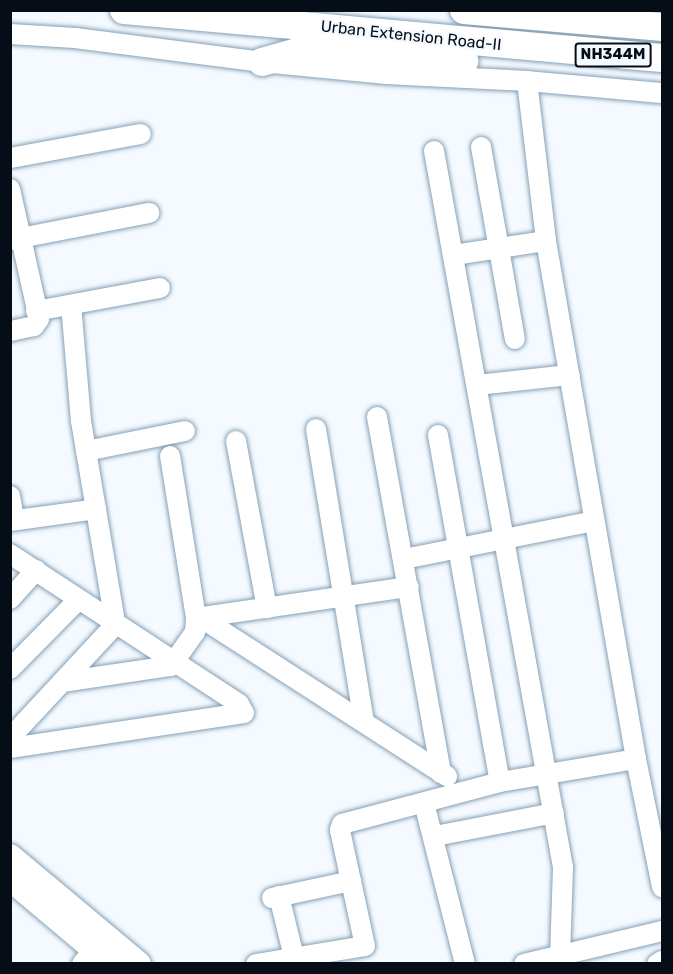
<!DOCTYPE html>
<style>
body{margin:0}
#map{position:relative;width:673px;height:974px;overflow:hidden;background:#f4faff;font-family:Rubik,sans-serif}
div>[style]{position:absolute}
.roads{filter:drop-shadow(0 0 2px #85a0b7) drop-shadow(0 0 2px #85a0b7)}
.minor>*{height:20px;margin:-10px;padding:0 10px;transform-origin:10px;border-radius:10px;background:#fff}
.major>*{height:24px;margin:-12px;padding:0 12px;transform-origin:12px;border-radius:12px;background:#fff}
.highway>*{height:28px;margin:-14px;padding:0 14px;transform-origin:14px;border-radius:14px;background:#fff}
span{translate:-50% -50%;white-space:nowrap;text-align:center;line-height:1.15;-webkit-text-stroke:4.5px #f4faff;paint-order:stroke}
.shield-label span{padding:2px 4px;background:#f4faff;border:2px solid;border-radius:4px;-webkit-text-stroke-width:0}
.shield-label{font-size:15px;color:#050e16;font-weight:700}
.street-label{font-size:16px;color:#050e16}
.frame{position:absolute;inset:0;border:12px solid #050e16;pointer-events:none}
</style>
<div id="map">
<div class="roads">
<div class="minor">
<i style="left:10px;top:34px;width:65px;rotate:3.5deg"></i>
<i style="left:75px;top:38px;width:189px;rotate:7.3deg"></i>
<i style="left:262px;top:62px;width:125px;rotate:5.5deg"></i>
<i style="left:386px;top:74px;width:141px;rotate:2.8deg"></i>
<i style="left:527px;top:81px;width:136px;rotate:5.1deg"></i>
<i style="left:527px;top:81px;width:161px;rotate:83.2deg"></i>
<i style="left:546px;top:241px;width:526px;rotate:80.14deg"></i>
<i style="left:636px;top:759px;width:131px;rotate:78.5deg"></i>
<i style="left:481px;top:147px;width:195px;rotate:80deg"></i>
<i style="left:434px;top:151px;width:728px;rotate:79.79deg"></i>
<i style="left:563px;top:867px;width:89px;rotate:91.9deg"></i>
<i style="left:10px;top:158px;width:133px;rotate:-10.4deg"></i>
<i style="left:10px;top:189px;width:133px;rotate:77.4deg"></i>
<i style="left:39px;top:319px;width:9px;rotate:126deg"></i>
<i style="left:34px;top:326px;width:25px;rotate:168deg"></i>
<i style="left:10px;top:240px;width:142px;rotate:-11deg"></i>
<i style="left:454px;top:255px;width:93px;rotate:-8.7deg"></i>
<i style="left:36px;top:311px;width:126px;rotate:-10.5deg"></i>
<i style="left:477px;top:385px;width:93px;rotate:-6.2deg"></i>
<i style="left:377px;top:417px;width:362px;rotate:79.8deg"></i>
<i style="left:316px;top:429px;width:297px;rotate:80.7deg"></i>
<i style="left:438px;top:435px;width:352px;rotate:79.9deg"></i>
<i style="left:236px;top:441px;width:170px;rotate:79.5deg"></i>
<i style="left:86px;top:451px;width:101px;rotate:-11.4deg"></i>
<i style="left:10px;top:496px;width:23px;rotate:80deg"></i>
<i style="left:10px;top:521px;width:87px;rotate:-7.9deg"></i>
<i style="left:10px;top:554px;width:274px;rotate:33.2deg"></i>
<i style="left:239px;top:704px;width:10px;rotate:61deg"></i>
<i style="left:244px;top:713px;width:237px;rotate:171.5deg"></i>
<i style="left:404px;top:559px;width:194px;rotate:-11.3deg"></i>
<i style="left:10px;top:599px;width:39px;rotate:-48deg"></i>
<i style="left:200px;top:617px;width:294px;rotate:32.8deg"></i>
<i style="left:196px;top:618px;width:215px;rotate:-8.3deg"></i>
<i style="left:10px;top:669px;width:97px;rotate:-45.4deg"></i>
<i style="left:62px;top:682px;width:110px;rotate:-8.4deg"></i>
<i style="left:171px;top:666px;width:42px;rotate:-54.8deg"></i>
<i style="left:195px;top:632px;width:14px;rotate:-86deg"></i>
<i style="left:196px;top:618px;width:164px;rotate:-99.1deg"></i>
<i style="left:10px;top:738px;width:153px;rotate:-47.1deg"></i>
<i style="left:114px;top:626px;width:4px;rotate:-76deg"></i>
<i style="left:115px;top:622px;width:204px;rotate:-99.6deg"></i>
<i style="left:81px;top:421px;width:116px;rotate:-94.9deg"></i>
<i style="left:424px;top:803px;width:166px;rotate:75.7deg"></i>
<i style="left:435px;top:836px;width:121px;rotate:-10.9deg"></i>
<i style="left:279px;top:896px;width:63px;rotate:76.2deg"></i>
<i style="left:272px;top:898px;width:81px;rotate:-12.1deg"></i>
<i style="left:82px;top:964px;width:19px;rotate:-51deg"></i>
<i style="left:256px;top:964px;width:110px;rotate:-9.4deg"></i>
<i style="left:365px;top:946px;width:119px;rotate:-102.2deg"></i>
<i style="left:340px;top:830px;width:6px;rotate:-72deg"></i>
<i style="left:342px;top:824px;width:163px;rotate:-14.9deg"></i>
<i style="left:500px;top:782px;width:138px;rotate:-9.6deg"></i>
<i style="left:524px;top:964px;width:142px;rotate:-13.4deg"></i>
<i style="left:657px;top:964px;width:6px;rotate:-31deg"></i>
</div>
<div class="major">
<i style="left:10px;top:856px;width:168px;rotate:39.9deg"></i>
<i style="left:10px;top:879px;width:132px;rotate:40.1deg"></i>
</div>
<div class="highway">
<i style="left:124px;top:10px;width:540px;rotate:5.1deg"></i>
<i style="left:464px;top:10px;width:199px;rotate:4.9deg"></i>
<i style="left:262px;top:62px;width:55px;rotate:-15.8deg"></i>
<i style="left:315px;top:47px;width:150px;rotate:5.4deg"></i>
</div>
</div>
<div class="shield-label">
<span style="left:613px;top:55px">NH344M</span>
</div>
<div class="street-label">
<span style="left:411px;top:36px;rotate:6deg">Urban Extension Road-II</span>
</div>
<div class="frame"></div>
</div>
